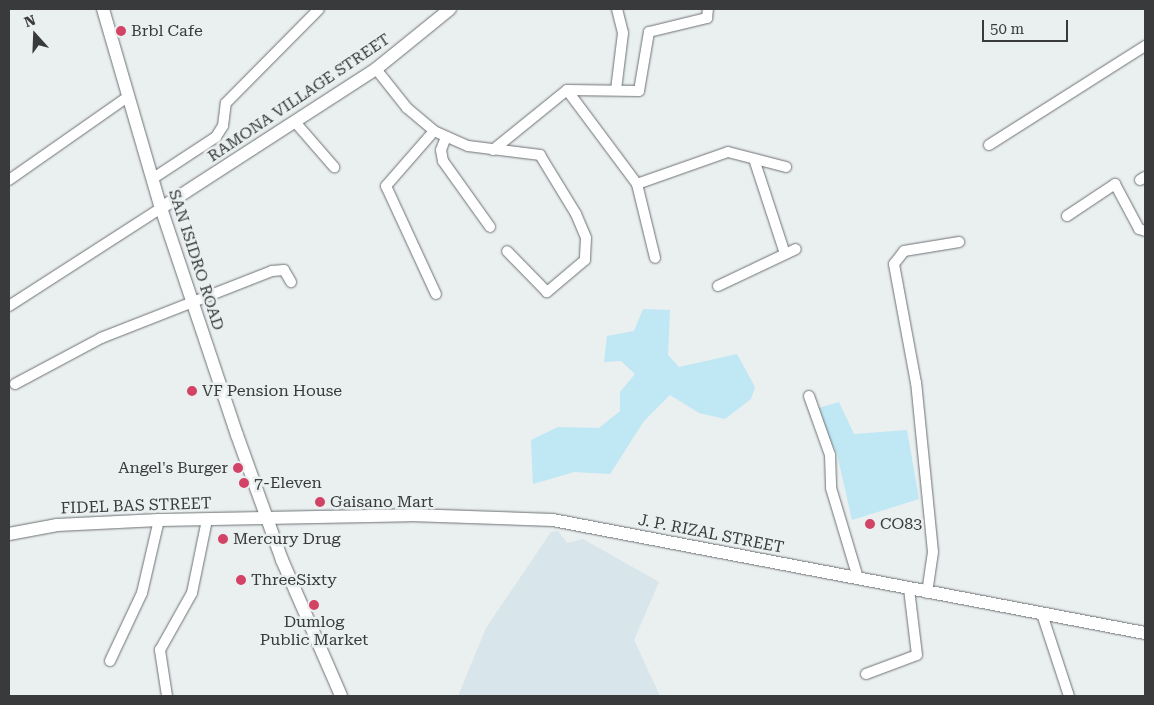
<!DOCTYPE html>
<style>
body{margin:0}
#map{position:relative;width:1154px;height:705px;overflow:hidden;background:#eaeff0;font-family:"Roboto Serif",serif}
div>[style]{position:absolute}
.built>*{inset:0;background:#d8e5ea}
.green>*{inset:0;background:#bfe7f4}
.roads{filter:drop-shadow(0 0 1px #6d7173) drop-shadow(0 0 1px #6d7173)}
.minor>*{height:10px;margin:-5px;padding:0 5px;transform-origin:5px;border-radius:5px;background:#fff}
.tertiary>*{height:12px;margin:-6px;padding:0 6px;transform-origin:6px;border-radius:6px;background:#fff}
.dots>*{width:14px;height:14px;translate:-50% -50%;box-sizing:border-box;border:2px solid #eaeff0;border-radius:50%}
span{translate:-50% -50%;white-space:nowrap;text-align:center;line-height:1.15;-webkit-text-stroke:5px #eaeff0;paint-order:stroke}
.poi-label{font-size:16px;color:#393a3b}
.left{translate:0 -50%;text-align:left}
.right{translate:-100% -50%;text-align:right}
.street-label{font-size:16px;color:#393a3b}
.frame{position:absolute;inset:0;border:10px solid #393a3b;pointer-events:none}
.north{position:absolute;left:10px;top:10px;width:50px;height:50px;-webkit-text-stroke:4px #eaeff0;paint-order:stroke;rotate:340deg;font-size:14px;font-weight:700;line-height:20px;text-align:center;color:#393a3b}
.north::after{content:'';display:block;margin:auto;width:18px;height:22px;background:#393a3b;clip-path:polygon(50% 0,100% 100%,50% 72%,0 100%)}
.scale{position:absolute;left:982px;top:20px;width:86px;height:22px;box-sizing:border-box;border:2px solid #393a3b;border-top:0;padding-left:6px;font-size:15px;line-height:18px;white-space:nowrap;color:#393a3b;-webkit-text-stroke:4px #eaeff0;paint-order:stroke}
</style>
<div id="map">
<div class="built">
<i style="clip-path:polygon(558px 531px,567px 543px,583px 539px,659px 582px,634px 640px,660px 696px,458px 696px,486px 628px,551px 532px)"></i>
</div>
<div class="green">
<i style="clip-path:polygon(643px 309px,670px 310px,668px 355px,679px 367px,737px 354px,755px 387px,751px 399px,725px 419px,699px 413px,670px 395px,644px 421px,610px 474px,574px 472px,533px 484px,531px 440px,558px 427px,599px 428px,620px 411px,620px 392px,635px 374px,621px 361px,604px 362px,607px 336px,634px 331px)"></i>
<i style="clip-path:polygon(839px 402px,854px 434px,907px 430px,919px 499px,852px 520px,837px 454px,815px 409px)"></i>
</div>
<div class="roads">
<div class="minor">
<i style="left:376px;top:69px;width:50px;rotate:51.5deg"></i>
<i style="left:407px;top:108px;width:35px;rotate:40deg"></i>
<i style="left:434px;top:131px;width:37px;rotate:24deg"></i>
<i style="left:468px;top:146px;width:73px;rotate:7.1deg"></i>
<i style="left:540px;top:155px;width:69px;rotate:58.6deg"></i>
<i style="left:576px;top:214px;width:26px;rotate:67deg"></i>
<i style="left:586px;top:238px;width:22px;rotate:93deg"></i>
<i style="left:585px;top:260px;width:50px;rotate:139.9deg"></i>
<i style="left:547px;top:292px;width:57px;rotate:-134.3deg"></i>
<i style="left:567px;top:90px;width:117px;rotate:53.3deg"></i>
<i style="left:637px;top:184px;width:76px;rotate:76.3deg"></i>
<i style="left:616px;top:90px;width:57px;rotate:-83deg"></i>
<i style="left:623px;top:33px;width:25px;rotate:-104deg"></i>
<i style="left:295px;top:122px;width:60px;rotate:49.1deg"></i>
<i style="left:434px;top:131px;width:73px;rotate:131.1deg"></i>
<i style="left:386px;top:186px;width:119px;rotate:65.2deg"></i>
<i style="left:446px;top:137px;width:14px;rotate:111deg"></i>
<i style="left:441px;top:150px;width:11px;rotate:80deg"></i>
<i style="left:443px;top:161px;width:81px;rotate:54.5deg"></i>
<i style="left:989px;top:145px;width:185px;rotate:-32.4deg"></i>
<i style="left:493px;top:150px;width:95px;rotate:-39deg"></i>
<i style="left:567px;top:90px;width:72px;rotate:0.8deg"></i>
<i style="left:639px;top:91px;width:60px;rotate:-80.4deg"></i>
<i style="left:649px;top:32px;width:60px;rotate:-13.6deg"></i>
<i style="left:707px;top:18px;width:9px;rotate:-84deg"></i>
<i style="left:754px;top:159px;width:100px;rotate:71.9deg"></i>
<i style="left:152px;top:179px;width:77px;rotate:-33.3deg"></i>
<i style="left:216px;top:137px;width:13px;rotate:-58deg"></i>
<i style="left:223px;top:126px;width:23px;rotate:-83deg"></i>
<i style="left:226px;top:103px;width:132px;rotate:-45.3deg"></i>
<i style="left:9px;top:180px;width:146px;rotate:-35deg"></i>
<i style="left:1140px;top:180px;width:6px;rotate:-31deg"></i>
<i style="left:637px;top:184px;width:96px;rotate:-19.4deg"></i>
<i style="left:728px;top:152px;width:60px;rotate:14.5deg"></i>
<i style="left:1067px;top:216px;width:58px;rotate:-33.7deg"></i>
<i style="left:1115px;top:184px;width:51px;rotate:61.9deg"></i>
<i style="left:1139px;top:229px;width:6px;rotate:18deg"></i>
<i style="left:718px;top:286px;width:86px;rotate:-25.4deg"></i>
<i style="left:9px;top:306px;width:181px;rotate:-32.8deg"></i>
<i style="left:15px;top:384px;width:98px;rotate:-28.1deg"></i>
<i style="left:101px;top:338px;width:184px;rotate:-21.4deg"></i>
<i style="left:272px;top:271px;width:12px;rotate:-5deg"></i>
<i style="left:284px;top:270px;width:14px;rotate:60deg"></i>
<i style="left:809px;top:396px;width:63px;rotate:70.4deg"></i>
<i style="left:830px;top:455px;width:33px;rotate:88deg"></i>
<i style="left:831px;top:488px;width:94px;rotate:73.3deg"></i>
<i style="left:927px;top:593px;width:41px;rotate:-81.7deg"></i>
<i style="left:933px;top:552px;width:170px;rotate:-95.7deg"></i>
<i style="left:916px;top:383px;width:121px;rotate:-100.5deg"></i>
<i style="left:894px;top:264px;width:16px;rotate:-52deg"></i>
<i style="left:904px;top:251px;width:56px;rotate:-9.3deg"></i>
<i style="left:1042px;top:614px;width:86px;rotate:71.8deg"></i>
<i style="left:110px;top:661px;width:75px;rotate:-64.8deg"></i>
<i style="left:142px;top:593px;width:75px;rotate:-76.9deg"></i>
<i style="left:866px;top:674px;width:54px;rotate:-20.4deg"></i>
<i style="left:917px;top:655px;width:66px;rotate:-96.9deg"></i>
<i style="left:167px;top:696px;width:47px;rotate:-98.7deg"></i>
<i style="left:160px;top:650px;width:65px;rotate:-60.7deg"></i>
<i style="left:192px;top:593px;width:75px;rotate:-78.4deg"></i>
</div>
<div class="tertiary">
<i style="left:103px;top:9px;width:207px;rotate:73.8deg"></i>
<i style="left:161px;top:208px;width:239px;rotate:71.5deg"></i>
<i style="left:237px;top:435px;width:133px;rotate:70.2deg"></i>
<i style="left:282px;top:560px;width:148px;rotate:66.5deg"></i>
<i style="left:161px;top:208px;width:256px;rotate:-32.9deg"></i>
<i style="left:376px;top:69px;width:95px;rotate:-39deg"></i>
<i style="left:9px;top:534px;width:49px;rotate:-10.6deg"></i>
<i style="left:57px;top:525px;width:102px;rotate:-2.8deg"></i>
<i style="left:159px;top:520px;width:251px;rotate:-1.1deg"></i>
<i style="left:410px;top:515px;width:143px;rotate:2deg"></i>
<i style="left:553px;top:520px;width:603px;rotate:10.81deg"></i>
</div>
</div>
<div class="dots">
<i style="left:121px;top:31px;background:#d34365"></i>
<i style="left:192px;top:391px;background:#d34365"></i>
<i style="left:238px;top:468px;background:#d34365"></i>
<i style="left:244px;top:483px;background:#d34365"></i>
<i style="left:320px;top:502px;background:#d34365"></i>
<i style="left:870px;top:524px;background:#d34365"></i>
<i style="left:223px;top:539px;background:#d34365"></i>
<i style="left:241px;top:580px;background:#d34365"></i>
<i style="left:314px;top:605px;background:#d34365"></i>
</div>
<div class="poi-label">
<span class="left" style="left:131px;top:31px">Brbl Cafe</span>
<span class="left" style="left:202px;top:391px">VF Pension House</span>
<span class="right" style="left:228px;top:468px">Angel's Burger</span>
<span class="left" style="left:254px;top:483px">7-Eleven</span>
<span class="left" style="left:330px;top:502px">Gaisano Mart</span>
<span class="left" style="left:880px;top:524px">CO83</span>
<span class="left" style="left:233px;top:539px">Mercury Drug</span>
<span class="left" style="left:251px;top:580px">ThreeSixty</span>
<span style="left:314px;top:631px">Dumlog<br>Public Market</span>
</div>
<div class="street-label">
<span style="left:299px;top:98px;rotate:-34deg">RAMONA VILLAGE STREET</span>
<span style="left:196px;top:260px;rotate:72deg">SAN ISIDRO ROAD</span>
<span style="left:136px;top:506px;rotate:-2deg">FIDEL BAS STREET</span>
<span style="left:711px;top:534px;rotate:11deg">J. P. RIZAL STREET</span>
</div>
<div class="frame"></div>
<div class="north">N</div>
<div class="scale">50 m</div>
</div>
